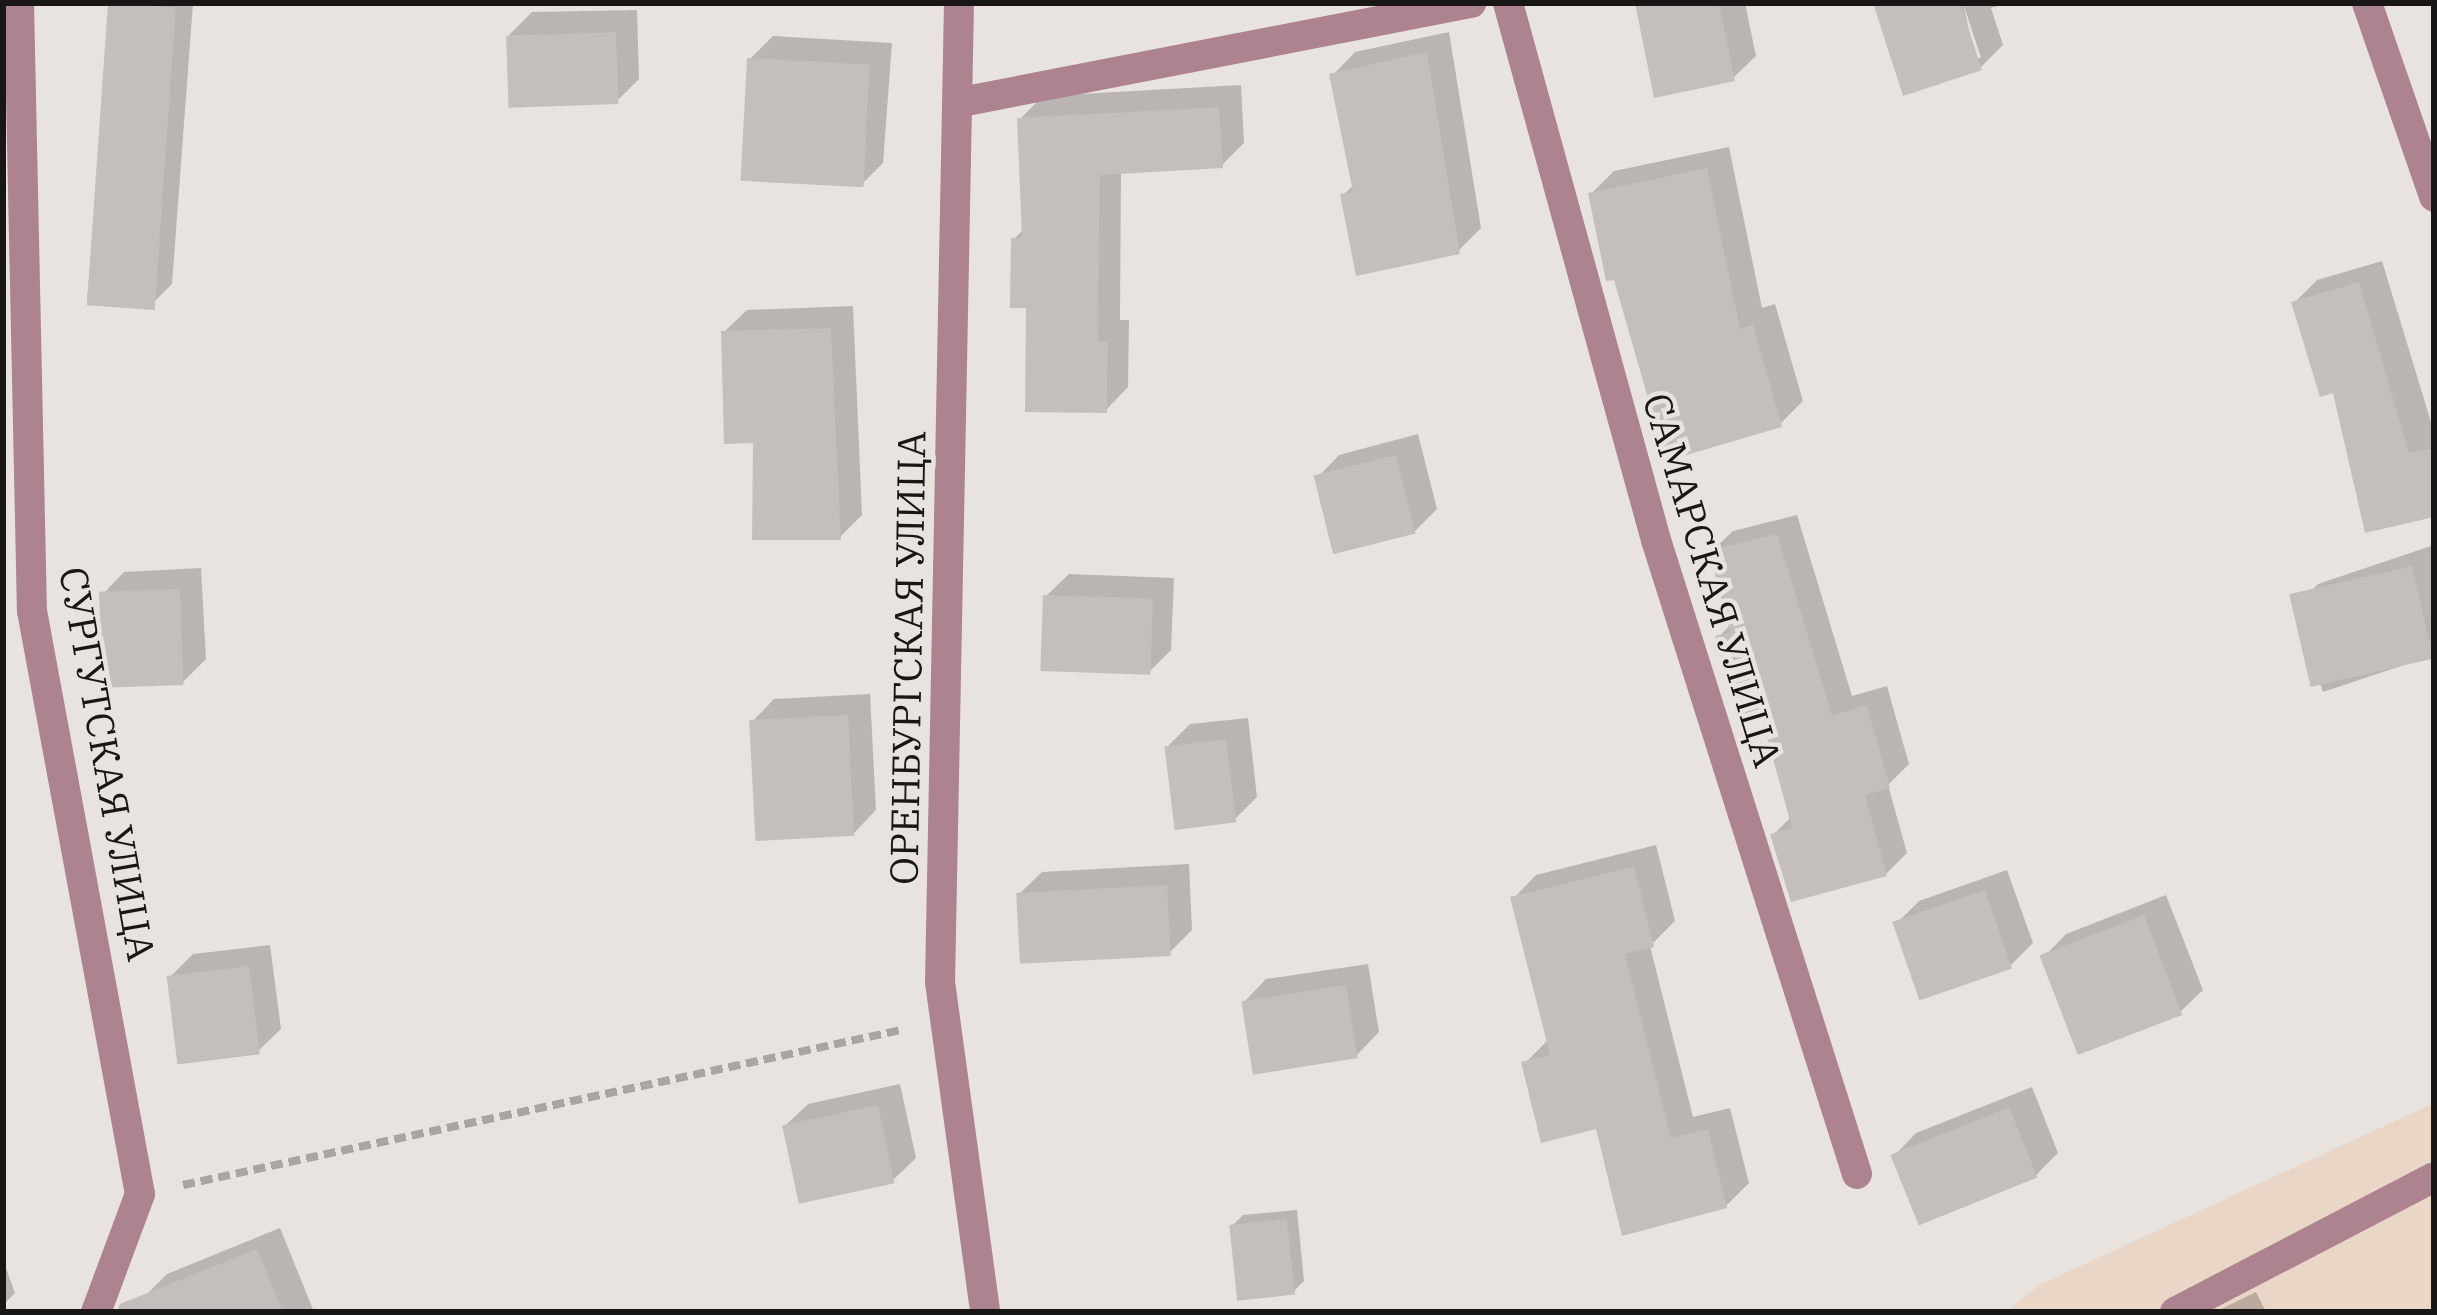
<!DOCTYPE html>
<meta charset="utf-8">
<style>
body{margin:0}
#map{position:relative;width:2437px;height:1315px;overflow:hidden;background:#e9e3e0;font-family:"IBM Plex Serif",serif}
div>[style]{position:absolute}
.industrial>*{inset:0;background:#ead6c7}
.shadow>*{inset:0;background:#0003}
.building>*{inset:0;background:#c4bebc;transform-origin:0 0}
.path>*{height:8px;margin-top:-4px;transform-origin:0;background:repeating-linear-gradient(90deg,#aaa5a3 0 12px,transparent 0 18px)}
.service>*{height:30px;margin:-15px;padding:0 15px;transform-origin:15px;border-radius:15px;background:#ac838e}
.minor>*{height:30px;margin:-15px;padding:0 15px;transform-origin:15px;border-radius:15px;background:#ac838e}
span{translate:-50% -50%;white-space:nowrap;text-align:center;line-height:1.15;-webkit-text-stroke:9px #e9e3e0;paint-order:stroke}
.street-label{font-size:39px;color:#191716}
.frame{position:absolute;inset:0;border:6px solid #191716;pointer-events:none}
</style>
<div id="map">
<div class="industrial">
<i style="clip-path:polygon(2434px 1103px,2434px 1312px,2006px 1312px,2039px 1285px)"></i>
</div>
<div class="shadow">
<i style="clip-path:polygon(112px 3px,193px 3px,172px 284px,152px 304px,87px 302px)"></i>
<i style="clip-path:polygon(1646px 3px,1745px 3px,1756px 56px,1733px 78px)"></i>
<i style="clip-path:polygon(evenodd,1876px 3px,2009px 3px,1991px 8px,2003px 45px,1980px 68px,1876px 3px,1963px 3px,1981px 58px,1975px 58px,1963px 3px)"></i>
<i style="clip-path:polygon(637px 10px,639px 79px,617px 101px,509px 35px,532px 12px)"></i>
<i style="clip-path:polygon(1449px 32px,1481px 228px,1458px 251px,1343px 195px,1355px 184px,1333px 75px,1355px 52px)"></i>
<i style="clip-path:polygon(773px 36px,892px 43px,883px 163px,861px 185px,750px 59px)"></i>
<i style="clip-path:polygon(1241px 85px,1244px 143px,1222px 165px,1121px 171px,1120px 320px,1129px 320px,1128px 387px,1106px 410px,1029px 305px,1014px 239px,1025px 228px,1020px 119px,1043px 96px)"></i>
<i style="clip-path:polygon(1729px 147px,1762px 308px,1775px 304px,1803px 401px,1780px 424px,1591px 194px,1614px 171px)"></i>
<i style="clip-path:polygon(2382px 261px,2434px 432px,2434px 514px,2336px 389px,2294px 303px,2317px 280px)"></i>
<i style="clip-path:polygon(853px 306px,862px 515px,840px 537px,724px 332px,747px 310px)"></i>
<i style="clip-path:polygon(1418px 434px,1437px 509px,1415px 531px,1317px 478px,1339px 455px)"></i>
<i style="clip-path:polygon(1797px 515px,1852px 696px,1887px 686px,1909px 764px,1888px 785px,1907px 853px,1886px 874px,1773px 835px,1792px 816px,1762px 707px,1719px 637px,1731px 624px,1712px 551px,1733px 531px)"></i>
<i style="clip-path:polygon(2434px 545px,2434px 655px,2323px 692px,2295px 607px,2318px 584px)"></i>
<i style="clip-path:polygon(201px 568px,206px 659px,183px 682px,102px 595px,124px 572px)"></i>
<i style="clip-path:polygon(1069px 574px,1174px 578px,1171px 650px,1149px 672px,1046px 596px)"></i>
<i style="clip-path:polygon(870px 694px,876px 810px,854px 833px,752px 722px,774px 699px)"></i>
<i style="clip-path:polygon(1248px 718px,1257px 797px,1234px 820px,1167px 747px,1190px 724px)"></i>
<i style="clip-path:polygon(1656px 845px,1675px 921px,1650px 946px,1693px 1117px,1730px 1108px,1749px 1183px,1726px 1206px,1598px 1126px,1525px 1063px,1547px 1041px,1514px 898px,1536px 875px)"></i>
<i style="clip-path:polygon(1189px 864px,1192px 930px,1169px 953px,1019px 894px,1042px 872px)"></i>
<i style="clip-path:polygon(2007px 870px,2033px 943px,2011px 965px,1896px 924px,1919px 901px)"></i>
<i style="clip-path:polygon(2166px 895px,2203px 990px,2180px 1012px,2044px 957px,2066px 934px)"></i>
<i style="clip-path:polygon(270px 945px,281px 1029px,258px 1051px,170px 977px,193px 954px)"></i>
<i style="clip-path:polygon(1368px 964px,1379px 1032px,1357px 1055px,1244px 1002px,1266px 979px)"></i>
<i style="clip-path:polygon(900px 1084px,916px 1158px,893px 1180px,785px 1126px,808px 1104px)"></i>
<i style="clip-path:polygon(2032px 1087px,2058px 1153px,2035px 1176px,1894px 1156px,1916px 1133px)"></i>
<i style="clip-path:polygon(1297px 1210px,1304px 1281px,1293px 1292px,1232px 1226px,1243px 1215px)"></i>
<i style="clip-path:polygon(280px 1228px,314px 1312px,151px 1312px,145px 1296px,167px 1274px)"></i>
<i style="clip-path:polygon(3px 1260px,15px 1293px,3px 1305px)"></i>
<i style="clip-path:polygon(2256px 1292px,2266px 1312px,2215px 1312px)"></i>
</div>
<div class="building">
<i style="left:108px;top:3px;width:68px;height:303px;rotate:4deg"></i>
<i style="clip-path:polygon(1635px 3px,1719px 3px,1735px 81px,1654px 98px)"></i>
<i style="clip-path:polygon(1873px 3px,1960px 3px,1982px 70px,1903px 96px)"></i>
<i style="left:616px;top:32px;width:72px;height:110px;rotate:88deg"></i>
<i style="clip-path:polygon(1427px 52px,1460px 254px,1356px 276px,1340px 194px,1353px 192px,1329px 74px)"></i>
<i style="left:747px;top:58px;width:123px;height:123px;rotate:3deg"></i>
<i style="clip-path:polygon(1219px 107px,1223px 168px,1100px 175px,1098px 342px,1108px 342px,1107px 413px,1025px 412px,1026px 308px,1010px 308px,1011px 238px,1022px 238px,1017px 118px)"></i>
<i style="clip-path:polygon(1707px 168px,1740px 329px,1753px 325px,1782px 427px,1666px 461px,1614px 280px,1606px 281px,1588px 193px)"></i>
<i style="clip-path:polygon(2359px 282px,2409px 453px,2434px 448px,2434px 517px,2365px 533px,2333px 393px,2320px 397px,2291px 302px)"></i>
<i style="clip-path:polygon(831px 328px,841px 540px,752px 540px,753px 443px,724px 444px,721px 331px)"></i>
<i style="left:1396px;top:455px;width:81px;height:85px;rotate:76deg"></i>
<i style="clip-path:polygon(1777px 534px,1832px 715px,1867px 705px,1890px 788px,1865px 795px,1887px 876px,1791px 902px,1770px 834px,1792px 828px,1760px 711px,1740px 717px,1715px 636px,1730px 632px,1709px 551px)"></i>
<i style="left:2412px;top:566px;width:95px;height:126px;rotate:77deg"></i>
<i style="left:180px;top:589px;width:96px;height:81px;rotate:88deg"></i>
<i style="left:1043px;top:595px;width:110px;height:76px;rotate:2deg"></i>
<i style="left:848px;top:715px;width:121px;height:99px;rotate:87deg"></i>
<i style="left:1226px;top:739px;width:84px;height:62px;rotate:83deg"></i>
<i style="clip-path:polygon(1634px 866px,1654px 947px,1625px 954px,1671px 1138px,1708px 1129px,1727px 1208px,1622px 1236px,1596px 1129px,1541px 1143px,1521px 1062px,1550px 1055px,1510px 897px)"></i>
<i style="left:1167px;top:885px;width:71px;height:151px;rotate:87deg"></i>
<i style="left:1985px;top:890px;width:83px;height:98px;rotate:71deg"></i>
<i style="left:2144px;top:915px;width:107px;height:112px;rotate:69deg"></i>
<i style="left:249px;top:966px;width:89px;height:83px;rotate:83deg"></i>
<i style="left:1346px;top:985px;width:74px;height:106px;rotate:81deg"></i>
<i style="left:878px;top:1105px;width:80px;height:98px;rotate:78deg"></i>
<i style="left:2009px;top:1107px;width:76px;height:128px;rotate:68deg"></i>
<i style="left:1287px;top:1219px;width:76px;height:58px;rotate:84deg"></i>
<i style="clip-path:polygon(257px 1249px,283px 1312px,117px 1312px,120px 1304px)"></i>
</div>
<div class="path">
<i style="left:183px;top:1185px;width:735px;rotate:-12.18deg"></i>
</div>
<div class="service">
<i style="left:2175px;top:1312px;width:292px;rotate:-27.5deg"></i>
</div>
<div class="minor">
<i style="left:19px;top:3px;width:608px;rotate:88.78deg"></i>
<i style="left:32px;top:611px;width:593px;rotate:79.51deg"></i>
<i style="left:140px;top:1194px;width:126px;rotate:110.4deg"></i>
<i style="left:959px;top:3px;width:979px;rotate:91.11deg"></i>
<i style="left:940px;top:982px;width:333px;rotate:82.2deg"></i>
<i style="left:1508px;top:3px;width:557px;rotate:74.59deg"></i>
<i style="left:1656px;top:540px;width:665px;rotate:72.41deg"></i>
<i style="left:2367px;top:3px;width:205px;rotate:70.9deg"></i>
<i style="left:961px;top:102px;width:520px;rotate:-10.99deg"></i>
</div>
<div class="street-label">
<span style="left:1712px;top:580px;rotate:73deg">САМАРСКАЯ УЛИЦА</span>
<span style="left:908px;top:658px;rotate:-89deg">ОРЕНБУРГСКАЯ УЛИЦА</span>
<span style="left:107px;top:764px;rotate:80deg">СУРГУТСКАЯ УЛИЦА</span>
</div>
<div class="frame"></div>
</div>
